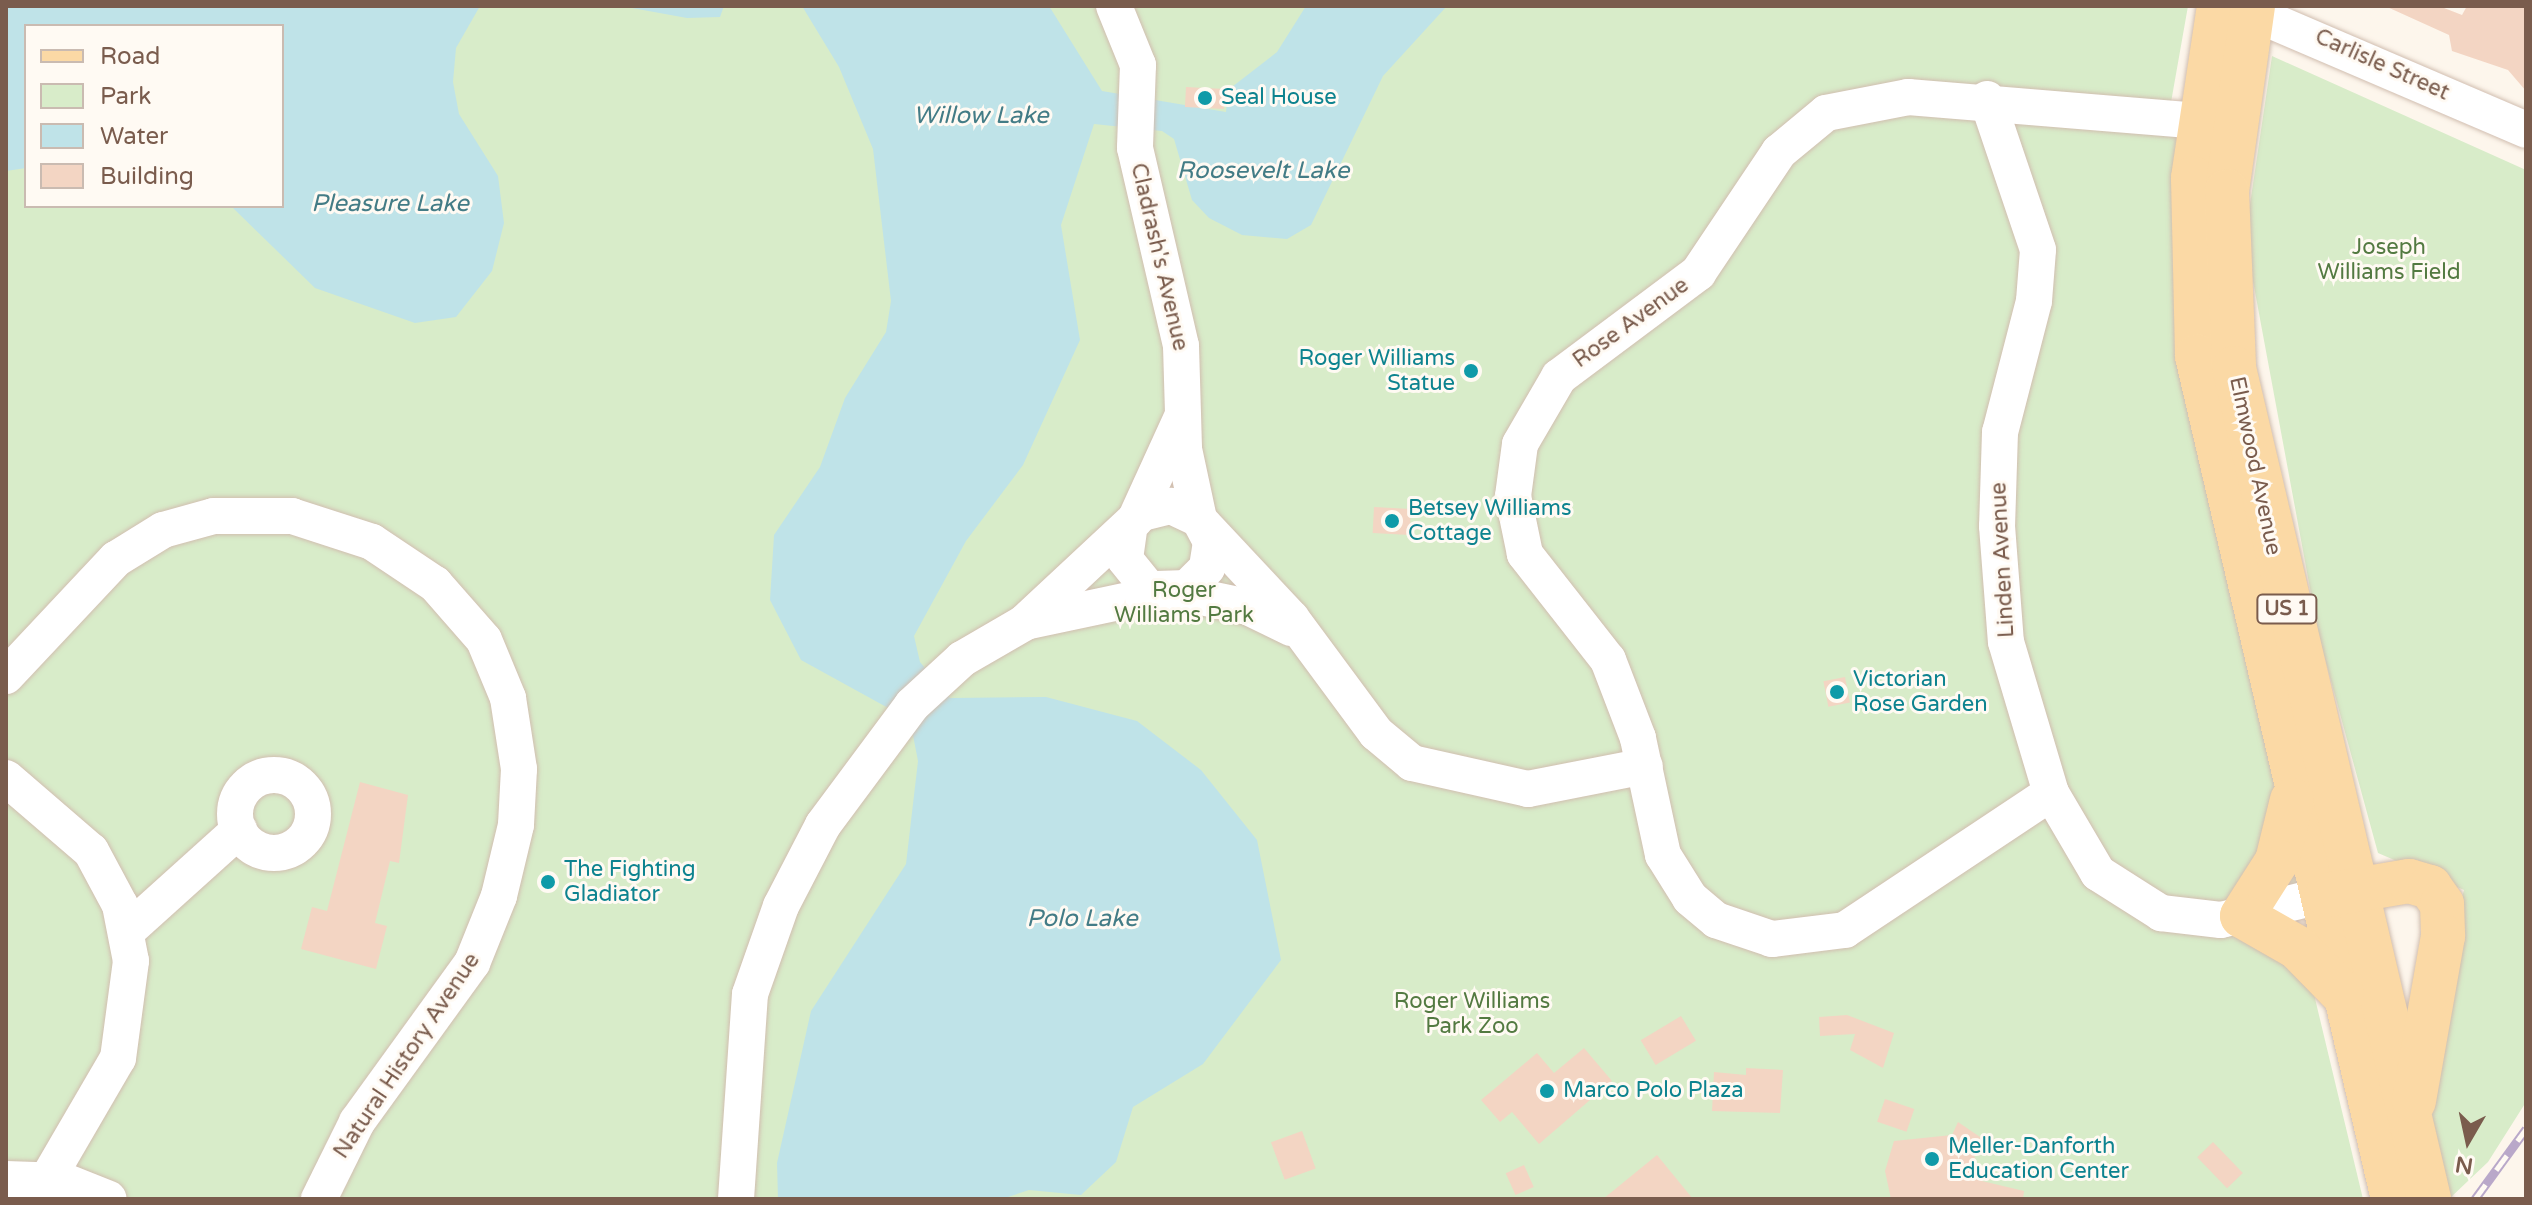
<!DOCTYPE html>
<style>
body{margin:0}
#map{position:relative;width:2532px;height:1205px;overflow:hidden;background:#fdf6ec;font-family:"Varela Round",sans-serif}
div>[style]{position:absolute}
.green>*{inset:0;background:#d8ecc9}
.water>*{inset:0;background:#bfe3e8}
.building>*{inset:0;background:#f3d5c3;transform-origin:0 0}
.roads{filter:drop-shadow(0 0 2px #d1beb0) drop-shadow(0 0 2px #d1beb0)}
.minor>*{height:36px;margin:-18px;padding:0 18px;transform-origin:18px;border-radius:18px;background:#fff}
.minor>.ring{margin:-18px;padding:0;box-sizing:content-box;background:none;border:36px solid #fff;border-radius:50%}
.major>*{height:44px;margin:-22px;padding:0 22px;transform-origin:22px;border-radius:22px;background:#fbd9a5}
.rail>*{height:9px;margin-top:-4.5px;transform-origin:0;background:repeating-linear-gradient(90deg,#fffaf3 0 18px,#b9a8c9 0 36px);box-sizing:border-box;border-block:2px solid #b9a8c9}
.dots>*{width:22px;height:22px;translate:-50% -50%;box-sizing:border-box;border:4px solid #fffaf3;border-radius:50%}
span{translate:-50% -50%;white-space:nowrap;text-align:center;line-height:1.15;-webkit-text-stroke:6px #fffaf3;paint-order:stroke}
.shield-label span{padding:2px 6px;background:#fffaf3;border:2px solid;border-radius:6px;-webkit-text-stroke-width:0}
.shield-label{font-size:20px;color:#7a5c4d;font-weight:700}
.street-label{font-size:22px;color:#7a5c4d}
.culture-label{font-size:22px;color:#0d838f}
.left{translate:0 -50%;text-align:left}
.right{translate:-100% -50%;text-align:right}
.park-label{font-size:22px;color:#537a41}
.water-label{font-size:24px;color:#437c86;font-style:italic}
.frame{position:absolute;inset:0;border:8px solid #7a5c4d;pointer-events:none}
.legend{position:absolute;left:24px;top:24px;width:260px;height:184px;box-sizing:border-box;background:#fffaf3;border:2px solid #cabbb1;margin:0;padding:10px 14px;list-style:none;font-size:24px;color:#7a5c4d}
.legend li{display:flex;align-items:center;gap:16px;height:40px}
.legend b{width:40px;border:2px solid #cabbb1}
.north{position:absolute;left:2428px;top:1101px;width:80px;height:80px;-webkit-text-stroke:6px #fffaf3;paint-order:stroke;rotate:189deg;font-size:22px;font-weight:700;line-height:32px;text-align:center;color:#7a5c4d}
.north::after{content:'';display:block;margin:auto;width:28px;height:36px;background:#7a5c4d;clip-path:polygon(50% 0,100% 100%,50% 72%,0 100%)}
</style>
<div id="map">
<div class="green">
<i style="clip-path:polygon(evenodd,6px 6px,2188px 6px,2170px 108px,2222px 215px,2347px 877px,2290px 894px,2363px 1199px,6px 1199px,6px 6px,26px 26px,282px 26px,282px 206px,26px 206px,26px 26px)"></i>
<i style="clip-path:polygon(2272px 56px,2526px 170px,2526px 1102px,2488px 1162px,2449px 1199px,2405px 1116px,2464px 890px,2378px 853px,2319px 637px,2245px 238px)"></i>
</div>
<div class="water">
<i style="clip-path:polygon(6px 6px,480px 6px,456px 48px,453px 82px,459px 114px,498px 176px,504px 223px,492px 271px,456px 317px,415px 323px,315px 288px,231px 206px,282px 206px,282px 26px,26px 26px,26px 168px,6px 171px)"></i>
<i style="clip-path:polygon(621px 6px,724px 6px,720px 17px,687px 18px)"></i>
<i style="clip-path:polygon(802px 6px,1049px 6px,1102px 91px,1226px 112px,1228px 90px,1277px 52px,1306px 6px,1447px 6px,1383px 76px,1311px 225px,1287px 239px,1242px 235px,1209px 218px,1192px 200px,1174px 139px,1162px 131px,1094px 124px,1061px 225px,1080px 340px,1023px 465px,966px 541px,914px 636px,920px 662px,950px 698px,1046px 697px,1137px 721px,1201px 770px,1257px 840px,1281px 960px,1203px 1064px,1133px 1107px,1116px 1162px,1081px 1195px,1029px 1190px,1002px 1199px,778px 1199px,777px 1163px,811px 1011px,906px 864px,918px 761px,910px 720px,801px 660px,770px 600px,774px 535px,820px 467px,845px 398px,886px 332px,891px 301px,873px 149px,839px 67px)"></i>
</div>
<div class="building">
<i style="clip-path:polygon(2385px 6px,2439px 6px,2462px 15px,2467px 6px,2526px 6px,2526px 91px,2508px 70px,2452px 51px,2449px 35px)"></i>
<i style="left:1186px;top:87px;width:39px;height:20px;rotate:3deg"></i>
<i style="left:1374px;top:507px;width:37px;height:26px;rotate:3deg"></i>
<i style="left:1845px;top:677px;width:26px;height:22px;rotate:79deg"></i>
<i style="clip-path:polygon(360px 782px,408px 795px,399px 863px,390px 861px,375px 923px,387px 926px,376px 969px,301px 949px,312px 907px,327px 911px)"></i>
<i style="clip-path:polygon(1847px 1015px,1894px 1033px,1883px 1068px,1850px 1050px,1855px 1034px,1820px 1036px,1819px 1017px)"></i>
<i style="left:1681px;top:1016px;width:29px;height:47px;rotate:59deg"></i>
<i style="clip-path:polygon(1584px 1048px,1612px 1081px,1539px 1144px,1512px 1112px,1500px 1122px,1481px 1100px,1537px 1053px,1554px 1073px)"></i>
<i style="clip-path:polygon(1746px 1068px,1783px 1070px,1780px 1113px,1712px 1111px,1714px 1072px,1746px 1075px)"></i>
<i style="left:1885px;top:1099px;width:31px;height:24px;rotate:19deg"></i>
<i style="clip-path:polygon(1958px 1122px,1983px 1139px,1972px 1148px,1982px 1181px,2024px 1191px,2023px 1199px,1891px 1199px,1885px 1171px,1894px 1141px,1952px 1135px)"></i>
<i style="left:1302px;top:1131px;width:40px;height:33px;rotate:70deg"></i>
<i style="left:2213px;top:1142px;width:43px;height:22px;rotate:46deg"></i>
<i style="clip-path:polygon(1657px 1155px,1693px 1199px,1603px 1199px)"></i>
<i style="left:1524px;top:1165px;width:24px;height:20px;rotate:66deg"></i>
</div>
<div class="roads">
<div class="minor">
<i style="left:1114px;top:6px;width:64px;rotate:67.9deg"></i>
<i style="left:1138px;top:65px;width:83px;rotate:92.1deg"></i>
<i style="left:1135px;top:148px;width:203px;rotate:76.9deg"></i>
<i style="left:1181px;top:346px;width:103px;rotate:88.3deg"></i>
<i style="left:1184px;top:449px;width:72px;rotate:77.9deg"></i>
<i style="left:2237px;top:6px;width:314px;rotate:23.2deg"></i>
<i style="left:1987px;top:99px;width:159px;rotate:71.3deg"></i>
<i style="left:2038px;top:250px;width:51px;rotate:94.5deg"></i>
<i style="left:2034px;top:301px;width:135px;rotate:104.5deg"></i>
<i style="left:2000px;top:432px;width:94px;rotate:91.8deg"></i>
<i style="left:1997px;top:526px;width:116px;rotate:85.6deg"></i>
<i style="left:2006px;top:642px;width:158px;rotate:73.4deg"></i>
<i style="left:2051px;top:793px;width:93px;rotate:59.6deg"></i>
<i style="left:2098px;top:873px;width:75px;rotate:32.4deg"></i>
<i style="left:2161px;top:913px;width:60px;rotate:6.7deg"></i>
<i style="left:2221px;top:920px;width:102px;rotate:-13.6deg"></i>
<i style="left:1135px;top:520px;width:111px;rotate:-65.5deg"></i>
<i style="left:1203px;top:524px;width:129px;rotate:46.9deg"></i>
<i style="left:1291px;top:618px;width:143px;rotate:53.5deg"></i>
<i style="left:1376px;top:733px;width:47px;rotate:39.8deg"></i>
<i style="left:1412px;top:763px;width:119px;rotate:12.6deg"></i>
<i style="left:1528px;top:789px;width:119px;rotate:-11.1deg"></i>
<i style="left:1177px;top:592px;width:73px;rotate:11.9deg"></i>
<i style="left:1248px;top:607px;width:48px;rotate:26deg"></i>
<i style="left:1030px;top:621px;width:140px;rotate:-12deg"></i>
<i style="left:6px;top:676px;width:161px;rotate:-46.8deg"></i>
<i style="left:116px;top:559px;width:55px;rotate:-31.7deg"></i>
<i style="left:163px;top:530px;width:53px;rotate:-15.4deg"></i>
<i style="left:214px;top:516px;width:78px"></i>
<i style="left:292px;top:516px;width:84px;rotate:18deg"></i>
<i style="left:372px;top:542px;width:76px;rotate:33.7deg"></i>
<i style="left:435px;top:584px;width:74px;rotate:48.8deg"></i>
<i style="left:484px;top:640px;width:63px;rotate:67.5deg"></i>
<i style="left:508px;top:698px;width:72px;rotate:81.2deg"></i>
<i style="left:519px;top:769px;width:56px;rotate:93.1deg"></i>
<i style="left:516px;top:825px;width:73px;rotate:103.5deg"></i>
<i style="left:499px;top:896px;width:72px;rotate:111.9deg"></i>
<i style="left:472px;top:963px;width:196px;rotate:125.9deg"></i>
<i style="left:357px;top:1122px;width:86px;rotate:116.3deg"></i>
<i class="ring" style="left:235px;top:775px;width:42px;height:42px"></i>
<i style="left:6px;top:778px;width:112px;rotate:40.7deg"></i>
<i style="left:91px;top:851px;width:61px;rotate:61.8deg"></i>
<i style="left:120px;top:905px;width:57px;rotate:78.9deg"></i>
<i style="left:131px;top:961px;width:98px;rotate:97.6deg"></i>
<i style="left:118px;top:1058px;width:163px;rotate:120.2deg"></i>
<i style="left:2051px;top:793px;width:247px;rotate:146.4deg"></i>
<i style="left:1845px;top:930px;width:74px;rotate:173deg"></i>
<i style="left:1772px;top:939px;width:59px;rotate:-161.3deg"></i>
<i style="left:1716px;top:920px;width:34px;rotate:-140deg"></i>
<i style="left:1690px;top:898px;width:51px;rotate:-122.1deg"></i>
<i style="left:1663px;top:855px;width:120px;rotate:-102.1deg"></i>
<i style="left:1638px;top:738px;width:84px;rotate:-111deg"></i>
<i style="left:1608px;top:660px;width:135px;rotate:-128.1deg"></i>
<i style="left:1525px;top:554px;width:59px;rotate:-101.7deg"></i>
<i style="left:1513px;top:496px;width:52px;rotate:-82.3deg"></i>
<i style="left:1520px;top:444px;width:78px;rotate:-59.8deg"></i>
<i style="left:1559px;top:377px;width:174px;rotate:-36.8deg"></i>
<i style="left:1698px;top:273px;width:146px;rotate:-56.2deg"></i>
<i style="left:1779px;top:152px;width:61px;rotate:-39.7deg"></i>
<i style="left:1826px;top:113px;width:84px;rotate:-11deg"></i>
<i style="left:1908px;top:97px;width:319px;rotate:4.7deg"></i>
<i style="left:127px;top:931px;width:151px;rotate:-42deg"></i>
<i style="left:6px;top:1179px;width:58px;rotate:2deg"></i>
<i style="left:64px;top:1181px;width:48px;rotate:21.8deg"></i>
<i style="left:736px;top:1199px;width:205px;rotate:-86.1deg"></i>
<i style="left:750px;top:994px;width:93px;rotate:-70.6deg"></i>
<i style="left:781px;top:906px;width:91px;rotate:-62.6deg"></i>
<i style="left:823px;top:825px;width:149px;rotate:-53.4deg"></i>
<i style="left:912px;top:705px;width:68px;rotate:-42.6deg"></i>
<i style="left:962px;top:659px;width:72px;rotate:-30.1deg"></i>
<i style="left:1024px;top:623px;width:161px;rotate:-43deg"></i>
<i style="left:1142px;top:513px;width:30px;rotate:-14deg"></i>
<i style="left:1171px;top:506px;width:31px;rotate:25deg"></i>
<i style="left:1199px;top:519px;width:26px;rotate:62deg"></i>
<i style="left:1211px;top:542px;width:26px;rotate:99deg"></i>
<i style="left:1207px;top:568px;width:28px;rotate:135deg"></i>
<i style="left:1187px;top:588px;width:38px;rotate:178deg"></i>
<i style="left:1149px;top:589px;width:38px;rotate:-129deg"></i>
<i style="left:1125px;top:559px;width:30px;rotate:-82deg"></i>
</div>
<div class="major">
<i style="left:2219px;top:6px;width:174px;rotate:98.6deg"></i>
<i style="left:2193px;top:178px;width:178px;rotate:88.7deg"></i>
<i style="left:2197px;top:356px;width:865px;rotate:76.91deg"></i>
<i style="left:2253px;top:6px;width:187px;rotate:98deg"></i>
<i style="left:2227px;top:191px;width:177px;rotate:87.7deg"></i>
<i style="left:2234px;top:368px;width:854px;rotate:76.79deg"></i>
<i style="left:2292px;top:800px;width:63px;rotate:103.8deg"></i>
<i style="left:2277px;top:861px;width:65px;rotate:122.5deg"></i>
<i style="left:2242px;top:916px;width:64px;rotate:29.7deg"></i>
<i style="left:2298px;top:948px;width:63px;rotate:45.6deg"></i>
<i style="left:2327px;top:895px;width:83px;rotate:-9.7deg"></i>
<i style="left:2409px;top:881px;width:22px;rotate:16deg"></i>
<i style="left:2430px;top:887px;width:21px;rotate:55deg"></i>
<i style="left:2442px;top:904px;width:32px;rotate:88deg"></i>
<i style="left:2443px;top:936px;width:168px;rotate:100deg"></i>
</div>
</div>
<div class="rail">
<i style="left:2475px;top:1199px;width:87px;rotate:-53.9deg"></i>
</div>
<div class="dots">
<i style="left:1205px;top:98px;background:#0f9aa8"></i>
<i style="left:1471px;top:371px;background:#0f9aa8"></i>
<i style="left:1392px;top:521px;background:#0f9aa8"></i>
<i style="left:1837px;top:692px;background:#0f9aa8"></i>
<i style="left:548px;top:882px;background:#0f9aa8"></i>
<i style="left:1547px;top:1091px;background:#0f9aa8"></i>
<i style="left:1932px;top:1159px;background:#0f9aa8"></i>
</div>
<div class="shield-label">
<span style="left:2287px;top:609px">US 1</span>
</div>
<div class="street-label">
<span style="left:2382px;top:65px;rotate:24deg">Carlisle Street</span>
<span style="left:1159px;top:257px;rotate:77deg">Cladrash's Avenue</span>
<span style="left:1631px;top:323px;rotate:-36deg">Rose Avenue</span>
<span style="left:2255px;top:466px;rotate:78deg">Elmwood Avenue</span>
<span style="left:2003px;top:560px;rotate:-93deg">Linden Avenue</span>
<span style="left:407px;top:1056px;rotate:-56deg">Natural History Avenue</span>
</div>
<div class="culture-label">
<span class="left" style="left:1221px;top:98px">Seal House</span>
<span class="right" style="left:1455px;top:371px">Roger Williams<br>Statue</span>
<span class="left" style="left:1408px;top:521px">Betsey Williams<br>Cottage</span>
<span class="left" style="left:1853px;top:692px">Victorian<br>Rose Garden</span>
<span class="left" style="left:564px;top:882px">The Fighting<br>Gladiator</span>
<span class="left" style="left:1563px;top:1091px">Marco Polo Plaza</span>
<span class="left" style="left:1948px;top:1159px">Meller-Danforth<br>Education Center</span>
</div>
<div class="park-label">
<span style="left:2389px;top:260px">Joseph<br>Williams Field</span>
<span style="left:1184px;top:603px">Roger<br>Williams Park</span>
<span style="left:1472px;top:1014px">Roger Williams<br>Park Zoo</span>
</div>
<div class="water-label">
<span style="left:981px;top:116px">Willow Lake</span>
<span style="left:1263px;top:171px">Roosevelt Lake</span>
<span style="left:390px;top:204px">Pleasure Lake</span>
<span style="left:1082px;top:919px">Polo Lake</span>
</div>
<div class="frame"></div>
<ul class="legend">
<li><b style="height:10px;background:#fbd9a5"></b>Road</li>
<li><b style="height:22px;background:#d8ecc9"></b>Park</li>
<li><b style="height:22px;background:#bfe3e8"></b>Water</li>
<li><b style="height:22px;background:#f3d5c3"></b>Building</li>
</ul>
<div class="north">N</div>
</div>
